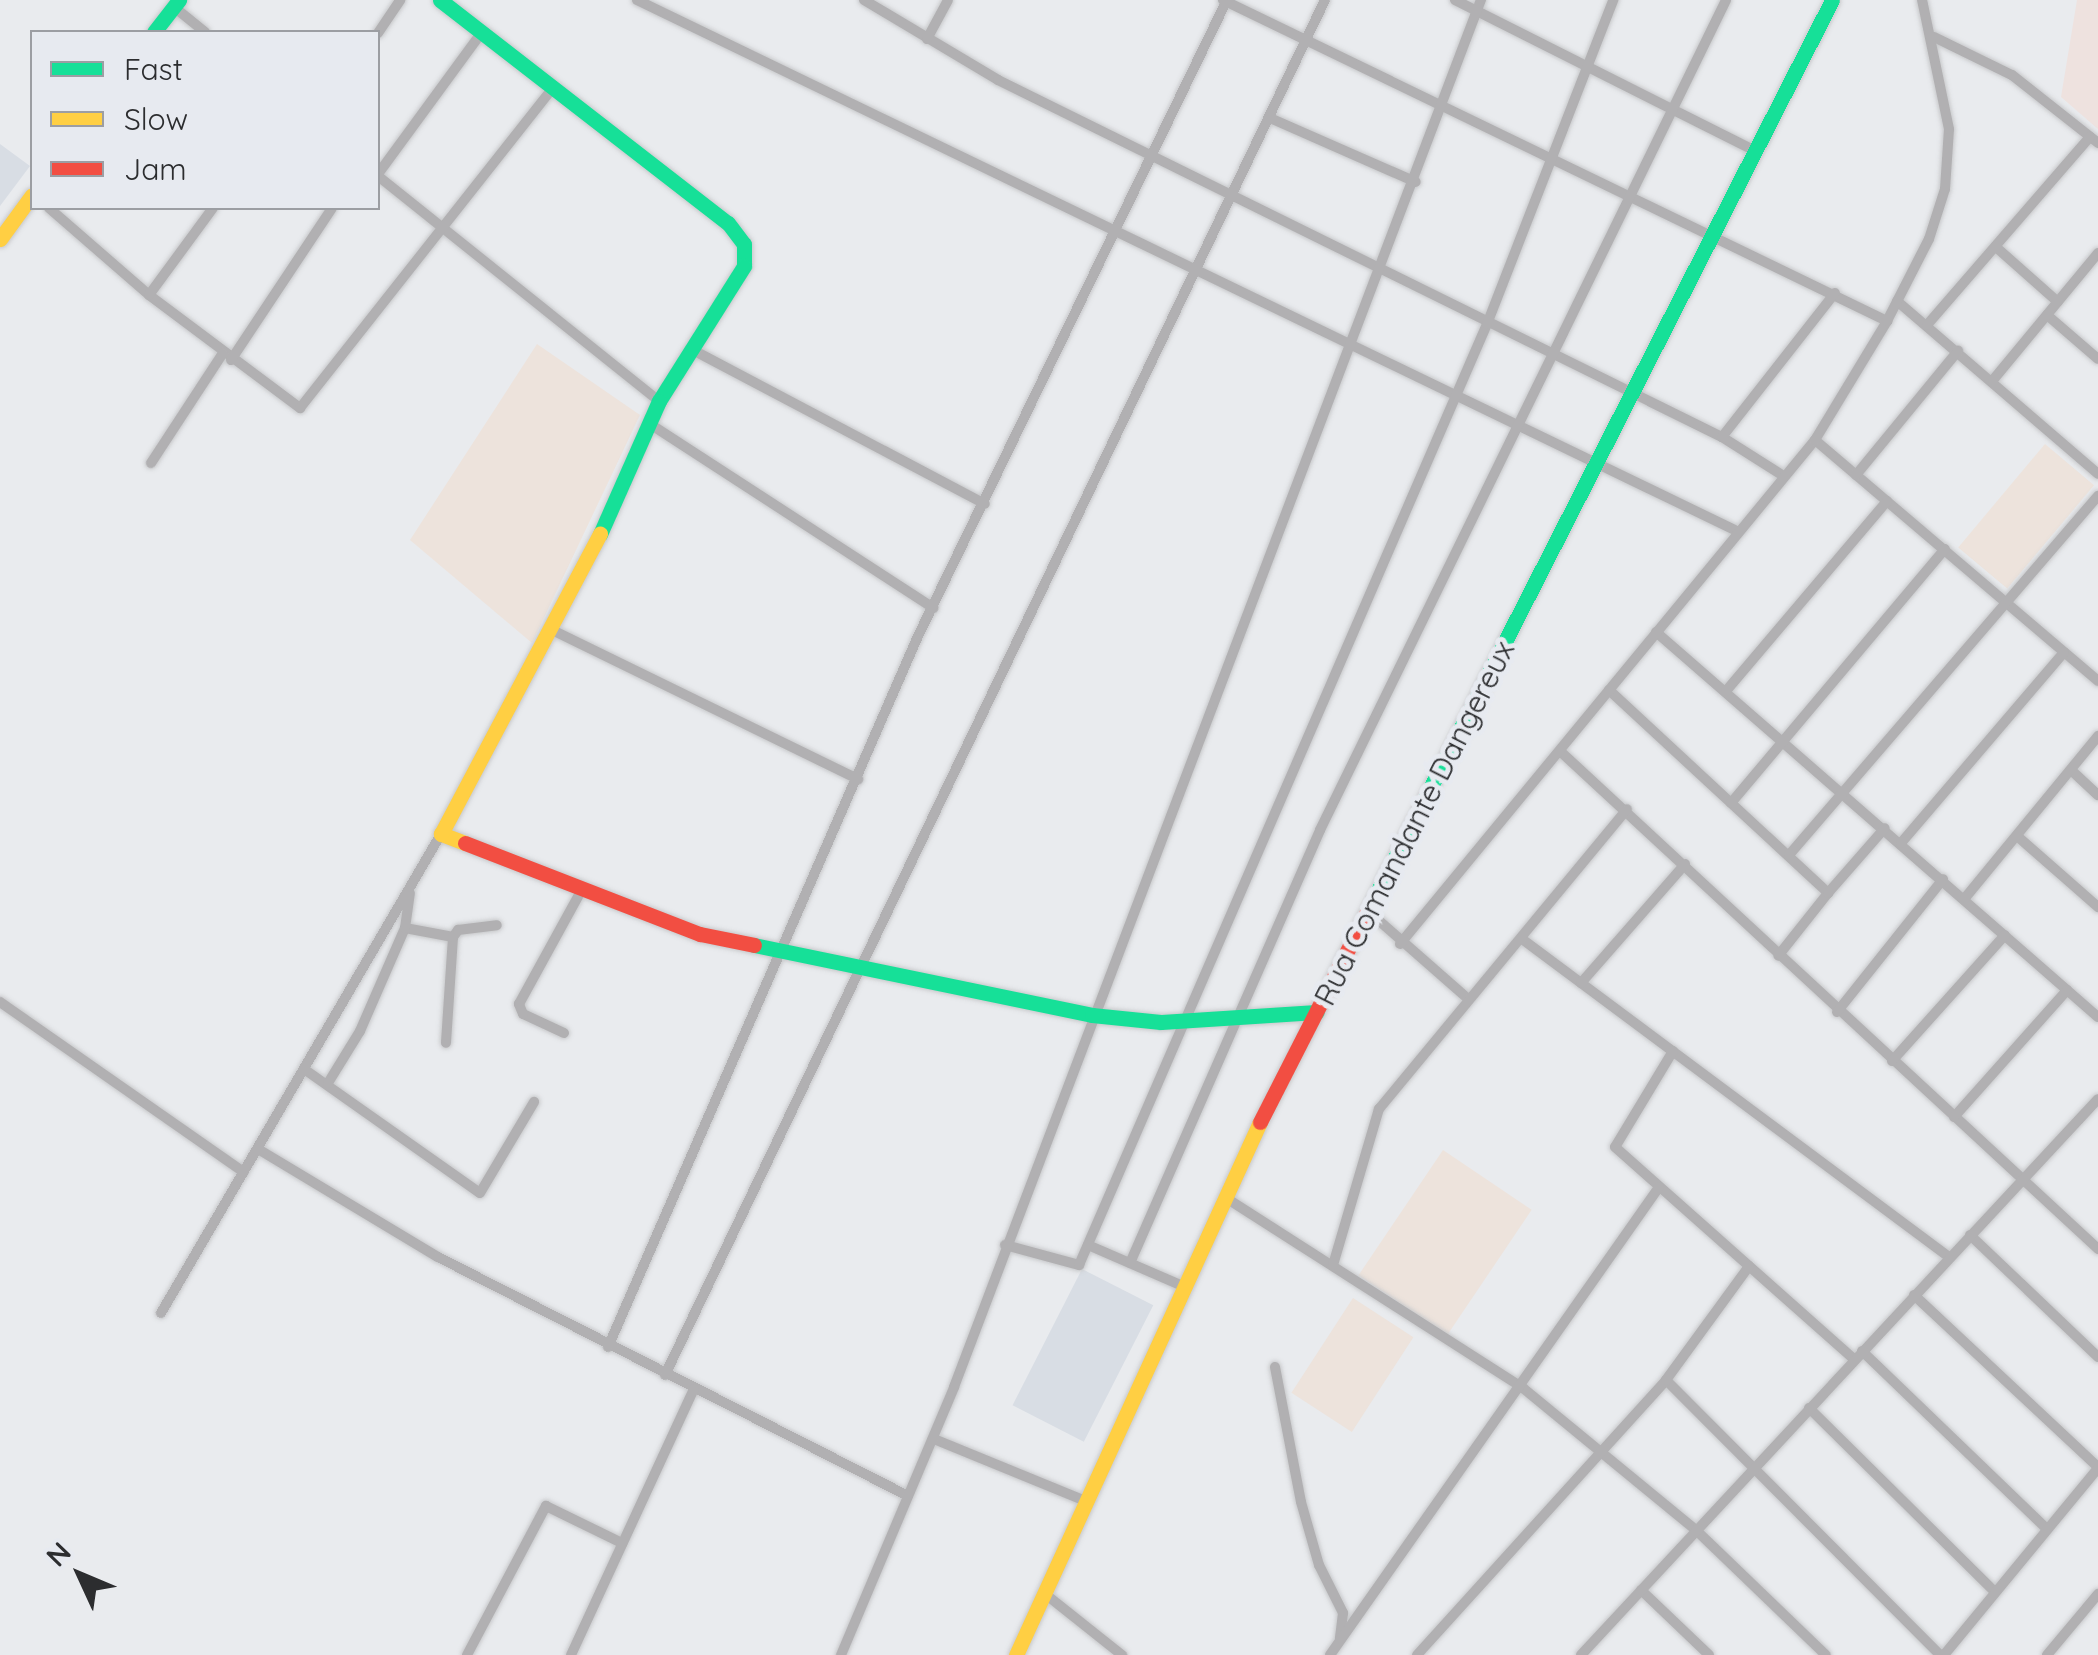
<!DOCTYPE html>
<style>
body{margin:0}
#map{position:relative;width:2098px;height:1655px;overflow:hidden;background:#e9ebee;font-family:Quicksand,sans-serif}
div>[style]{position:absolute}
.built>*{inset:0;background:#d8dde4;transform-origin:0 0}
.education>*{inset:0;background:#ede3dc;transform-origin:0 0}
.medical>*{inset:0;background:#eee2df}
.roads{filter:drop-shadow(0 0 2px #c8c9cb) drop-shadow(0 0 2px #c8c9cb)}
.street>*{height:10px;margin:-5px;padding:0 5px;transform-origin:5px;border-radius:5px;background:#b1b0b2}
.fast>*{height:15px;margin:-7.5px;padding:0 7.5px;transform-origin:7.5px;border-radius:7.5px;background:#16e098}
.slow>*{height:15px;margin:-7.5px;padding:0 7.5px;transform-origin:7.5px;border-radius:7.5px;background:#ffcf43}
.jam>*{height:15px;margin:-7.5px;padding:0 7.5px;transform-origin:7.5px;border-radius:7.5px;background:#f24e42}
span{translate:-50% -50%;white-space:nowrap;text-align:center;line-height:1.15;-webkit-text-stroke:10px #e7eaf0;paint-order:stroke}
.street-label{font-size:30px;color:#2c2d2f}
.legend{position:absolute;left:30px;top:30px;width:350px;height:180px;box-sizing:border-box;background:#e7eaf0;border:2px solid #9c9ea3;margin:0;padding:12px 18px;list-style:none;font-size:30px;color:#2c2d2f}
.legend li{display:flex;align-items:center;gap:20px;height:50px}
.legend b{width:50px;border:2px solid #9c9ea3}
.north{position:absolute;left:30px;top:1525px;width:100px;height:100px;-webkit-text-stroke:8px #e7eaf0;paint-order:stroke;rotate:314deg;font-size:28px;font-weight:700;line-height:40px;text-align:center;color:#2c2d2f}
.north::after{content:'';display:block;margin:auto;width:35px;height:45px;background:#2c2d2f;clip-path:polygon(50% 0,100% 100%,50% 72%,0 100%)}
</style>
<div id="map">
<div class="built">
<i style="clip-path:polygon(0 144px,30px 166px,0 206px)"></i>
<i style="left:1082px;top:1269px;width:80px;height:153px;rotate:27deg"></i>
</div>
<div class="education">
<i style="clip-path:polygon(537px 344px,640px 415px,532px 643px,410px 540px)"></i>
<i style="left:2045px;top:444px;width:64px;height:135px;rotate:40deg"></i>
<i style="left:1443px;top:1150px;width:107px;height:151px;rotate:34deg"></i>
<i style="left:1353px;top:1298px;width:72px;height:113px;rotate:33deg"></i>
</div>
<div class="medical">
<i style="clip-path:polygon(2077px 0,2098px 0,2098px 129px,2061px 97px)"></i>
</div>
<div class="roads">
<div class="street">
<i style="left:637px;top:0;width:1219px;rotate:25.77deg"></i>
<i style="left:864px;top:0;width:156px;rotate:30.8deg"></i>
<i style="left:998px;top:80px;width:807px;rotate:26.25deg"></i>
<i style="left:1722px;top:437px;width:71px;rotate:32.3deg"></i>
<i style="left:1223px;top:0;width:738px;rotate:25.8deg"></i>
<i style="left:1455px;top:0;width:334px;rotate:26.7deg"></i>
<i style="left:174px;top:7px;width:40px;rotate:39deg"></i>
<i style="left:378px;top:33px;width:40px;rotate:-56deg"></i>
<i style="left:1934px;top:37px;width:87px;rotate:26deg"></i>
<i style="left:2012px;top:75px;width:110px;rotate:38.3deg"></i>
<i style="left:927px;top:39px;width:44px;rotate:-61.7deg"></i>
<i style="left:1270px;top:118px;width:159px;rotate:23.7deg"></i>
<i style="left:378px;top:174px;width:176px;rotate:-53.8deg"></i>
<i style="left:378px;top:176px;width:360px;rotate:38.7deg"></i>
<i style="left:49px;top:208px;width:133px;rotate:41deg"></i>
<i style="left:149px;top:295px;width:189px;rotate:36.8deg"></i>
<i style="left:300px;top:408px;width:410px;rotate:-51.7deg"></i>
<i style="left:1997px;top:248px;width:81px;rotate:41.5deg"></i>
<i style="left:149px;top:295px;width:108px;rotate:-53.7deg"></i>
<i style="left:1897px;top:301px;width:265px;rotate:40.7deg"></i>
<i style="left:2047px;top:315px;width:67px;rotate:40.8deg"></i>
<i style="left:1927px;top:325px;width:249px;rotate:-49.1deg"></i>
<i style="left:691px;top:349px;width:332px;rotate:27.8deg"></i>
<i style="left:231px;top:360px;width:182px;rotate:-56.4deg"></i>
<i style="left:1993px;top:380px;width:165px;rotate:-50.4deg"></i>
<i style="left:650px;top:424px;width:338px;rotate:33deg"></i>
<i style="left:1722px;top:437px;width:183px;rotate:-51.9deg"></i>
<i style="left:1815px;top:440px;width:372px;rotate:40.4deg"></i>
<i style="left:151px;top:463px;width:131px;rotate:-56.8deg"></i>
<i style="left:1856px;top:475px;width:161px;rotate:-50.6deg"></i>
<i style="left:550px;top:629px;width:343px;rotate:26deg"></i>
<i style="left:1656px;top:632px;width:586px;rotate:41.06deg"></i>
<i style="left:1609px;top:690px;width:299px;rotate:42.8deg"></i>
<i style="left:1828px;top:893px;width:80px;rotate:128.4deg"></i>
<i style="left:1726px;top:691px;width:249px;rotate:-49.7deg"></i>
<i style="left:1561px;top:752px;width:732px;rotate:42.78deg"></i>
<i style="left:2071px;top:770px;width:37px;rotate:43deg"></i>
<i style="left:1731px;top:803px;width:332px;rotate:-49.9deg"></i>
<i style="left:2017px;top:836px;width:108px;rotate:41.2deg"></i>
<i style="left:1901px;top:843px;width:251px;rotate:-49.5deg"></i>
<i style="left:1789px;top:855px;width:474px;rotate:-49.3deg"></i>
<i style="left:1828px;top:893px;width:86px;rotate:-48.8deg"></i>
<i style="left:1965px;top:898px;width:210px;rotate:-50.6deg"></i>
<i style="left:1368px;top:911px;width:133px;rotate:41.3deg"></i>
<i style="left:405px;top:928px;width:49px;rotate:10.6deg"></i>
<i style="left:453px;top:937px;width:106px;rotate:93.8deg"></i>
<i style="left:453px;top:937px;width:9px;rotate:-54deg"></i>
<i style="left:458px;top:930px;width:39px;rotate:-7deg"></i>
<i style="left:1522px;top:939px;width:532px;rotate:36.68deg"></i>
<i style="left:1400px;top:944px;width:653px;rotate:-50.53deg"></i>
<i style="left:1815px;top:440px;width:139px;rotate:-58.8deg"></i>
<i style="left:1887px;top:321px;width:92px;rotate:-62.9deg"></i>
<i style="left:1929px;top:239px;width:52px;rotate:-72.3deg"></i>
<i style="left:1945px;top:189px;width:60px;rotate:-86.2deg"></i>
<i style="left:1949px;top:129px;width:132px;rotate:-101.8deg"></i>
<i style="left:1581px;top:983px;width:158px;rotate:-48.8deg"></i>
<i style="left:0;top:1002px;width:297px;rotate:34.9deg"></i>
<i style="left:1837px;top:1012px;width:170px;rotate:-51.4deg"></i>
<i style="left:564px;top:1033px;width:45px;rotate:-155.1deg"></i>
<i style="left:523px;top:1014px;width:11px;rotate:-112deg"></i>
<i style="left:519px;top:1004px;width:127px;rotate:-61.2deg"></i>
<i style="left:1673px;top:1051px;width:112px;rotate:121.1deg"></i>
<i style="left:1615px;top:1147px;width:319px;rotate:41.6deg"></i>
<i style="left:1892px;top:1061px;width:169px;rotate:-48.1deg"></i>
<i style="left:304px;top:1069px;width:215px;rotate:35.2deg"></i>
<i style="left:480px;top:1193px;width:106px;rotate:-59.3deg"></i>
<i style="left:328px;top:1083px;width:61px;rotate:-58.4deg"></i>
<i style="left:360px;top:1031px;width:112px;rotate:-66.4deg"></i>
<i style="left:405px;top:928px;width:35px;rotate:-82deg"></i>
<i style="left:1954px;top:1117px;width:170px;rotate:-48.3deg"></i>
<i style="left:258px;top:1149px;width:210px;rotate:31deg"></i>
<i style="left:438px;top:1257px;width:527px;rotate:26.95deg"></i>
<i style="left:1226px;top:1198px;width:353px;rotate:32.6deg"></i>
<i style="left:1523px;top:1388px;width:224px;rotate:39.4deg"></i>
<i style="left:1696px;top:1530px;width:180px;rotate:43.9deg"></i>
<i style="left:1970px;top:1235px;width:177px;rotate:43.6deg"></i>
<i style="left:1005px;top:1245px;width:77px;rotate:15.1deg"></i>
<i style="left:1079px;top:1265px;width:1026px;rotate:-66.56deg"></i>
<i style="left:1487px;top:324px;width:348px;rotate:-68.7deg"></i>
<i style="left:1088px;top:1245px;width:106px;rotate:23.4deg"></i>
<i style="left:1130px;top:1263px;width:473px;rotate:-66.3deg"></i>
<i style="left:1320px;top:830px;width:924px;rotate:-63.93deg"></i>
<i style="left:1333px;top:1265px;width:163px;rotate:-73.6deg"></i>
<i style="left:1379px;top:1109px;width:389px;rotate:-50.4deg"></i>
<i style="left:1914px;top:1295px;width:252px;rotate:43.1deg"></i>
<i style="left:161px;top:1313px;width:555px;rotate:-59.69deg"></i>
<i style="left:608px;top:1347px;width:776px;rotate:-66.44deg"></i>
<i style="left:918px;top:636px;width:707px;rotate:-64.09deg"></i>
<i style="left:1862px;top:1351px;width:255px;rotate:43.9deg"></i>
<i style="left:1275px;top:1367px;width:137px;rotate:79.1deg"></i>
<i style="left:1301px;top:1502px;width:66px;rotate:74.1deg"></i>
<i style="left:1319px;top:1565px;width:54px;rotate:63.4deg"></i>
<i style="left:1343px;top:1613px;width:26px;rotate:97deg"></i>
<i style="left:665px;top:1375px;width:1525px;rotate:-64.36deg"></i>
<i style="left:1666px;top:1380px;width:388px;rotate:45.1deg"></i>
<i style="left:1809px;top:1408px;width:262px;rotate:44.7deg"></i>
<i style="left:934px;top:1439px;width:163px;rotate:22.3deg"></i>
<i style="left:1641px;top:1590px;width:94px;rotate:43.7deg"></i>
<i style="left:1044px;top:1593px;width:100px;rotate:38.5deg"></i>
<i style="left:467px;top:1655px;width:169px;rotate:-62.1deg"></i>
<i style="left:546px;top:1506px;width:85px;rotate:26deg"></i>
<i style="left:571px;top:1655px;width:293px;rotate:-65.2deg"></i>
<i style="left:841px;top:1655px;width:291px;rotate:-67.1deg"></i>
<i style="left:954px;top:1387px;width:1484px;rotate:-69.2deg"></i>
<i style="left:1330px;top:1655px;width:572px;rotate:-54.89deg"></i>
<i style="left:1417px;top:1655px;width:371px;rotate:-47.8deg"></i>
<i style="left:1666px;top:1380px;width:141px;rotate:-53.9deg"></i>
<i style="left:1581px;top:1655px;width:759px;rotate:-47.08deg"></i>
<i style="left:1944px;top:1655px;width:242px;rotate:-50.5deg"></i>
<i style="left:2047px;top:1655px;width:80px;rotate:-50.1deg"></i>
</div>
<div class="fast">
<i style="left:440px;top:0;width:364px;rotate:37.8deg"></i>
<i style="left:728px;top:223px;width:26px;rotate:53deg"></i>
<i style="left:744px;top:244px;width:22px;rotate:90deg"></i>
<i style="left:744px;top:266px;width:160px;rotate:122.2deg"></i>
<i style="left:659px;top:401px;width:145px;rotate:113.9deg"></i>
<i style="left:154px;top:32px;width:41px;rotate:-52deg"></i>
<i style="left:1368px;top:910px;width:1021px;rotate:-62.98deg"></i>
<i style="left:754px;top:945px;width:345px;rotate:11.7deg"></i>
<i style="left:1092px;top:1015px;width:69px;rotate:5.8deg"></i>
<i style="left:1161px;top:1022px;width:156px;rotate:-3.7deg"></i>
</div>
<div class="slow">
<i style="left:0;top:239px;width:54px;rotate:-54deg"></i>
<i style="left:465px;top:843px;width:26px;rotate:-159deg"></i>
<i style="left:441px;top:834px;width:340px;rotate:-62.1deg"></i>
<i style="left:1016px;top:1655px;width:586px;rotate:-65.4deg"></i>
</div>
<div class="jam">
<i style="left:465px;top:843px;width:252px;rotate:21.2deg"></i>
<i style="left:700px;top:934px;width:55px;rotate:11.5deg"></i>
<i style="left:1260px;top:1122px;width:238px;rotate:-63deg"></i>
</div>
</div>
<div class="street-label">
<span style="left:1414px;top:823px;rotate:-63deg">Rua Comandante Dangereux</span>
</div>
<ul class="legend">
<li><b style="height:12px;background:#16e098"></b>Fast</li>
<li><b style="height:12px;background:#ffcf43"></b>Slow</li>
<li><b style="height:12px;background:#f24e42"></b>Jam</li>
</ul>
<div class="north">N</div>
</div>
